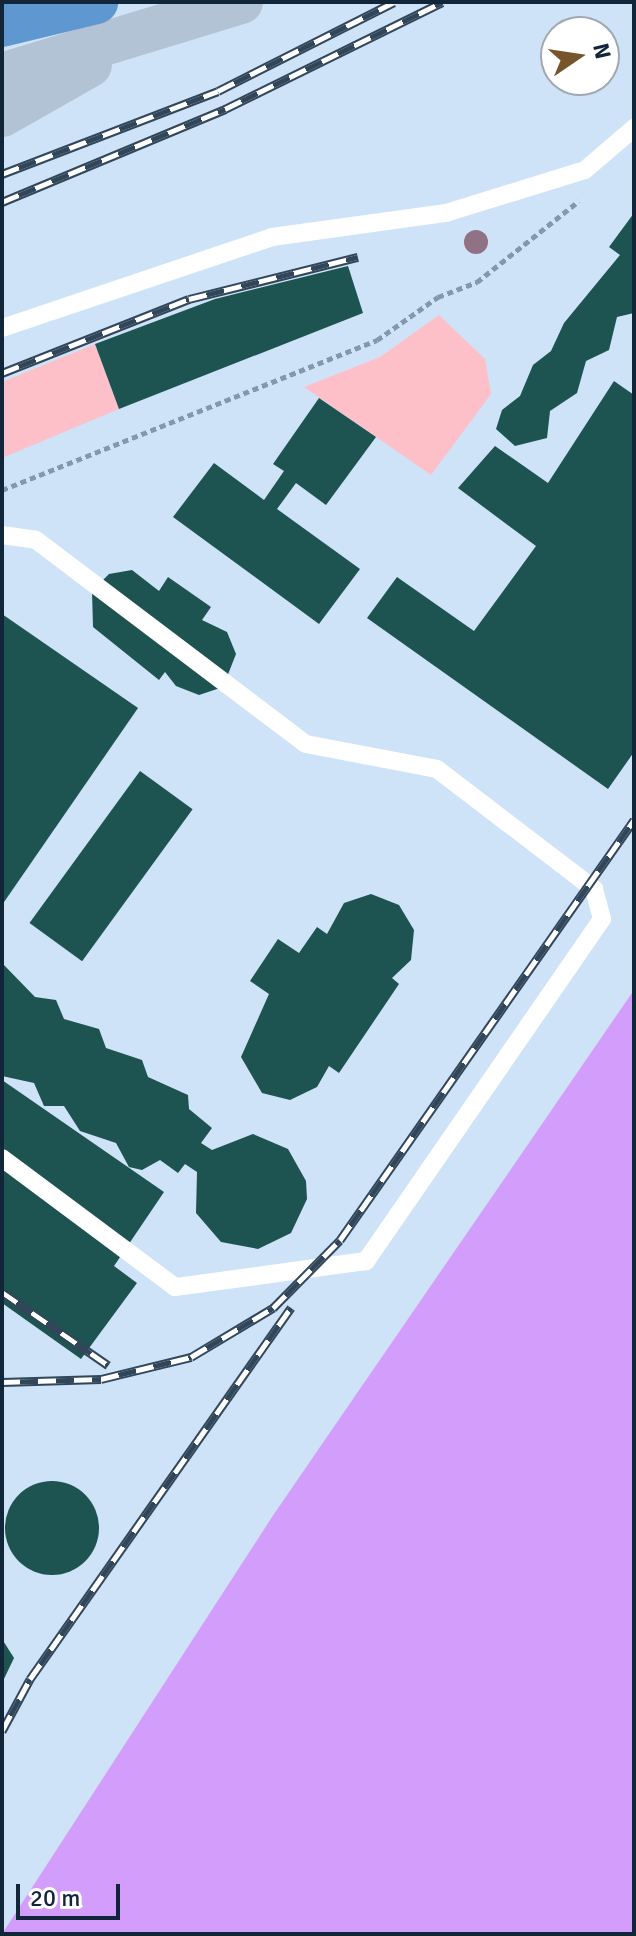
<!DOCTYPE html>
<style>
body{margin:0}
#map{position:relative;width:636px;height:1936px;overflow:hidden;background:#cee2f8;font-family:Signika,sans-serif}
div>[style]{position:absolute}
.green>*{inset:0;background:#fec0c8}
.water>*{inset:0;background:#d39dfb}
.building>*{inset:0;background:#1d5350;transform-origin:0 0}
.round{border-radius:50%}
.path>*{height:5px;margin-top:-2.5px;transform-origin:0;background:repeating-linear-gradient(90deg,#8397ad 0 6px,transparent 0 10px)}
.lane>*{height:18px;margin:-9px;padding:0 9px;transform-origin:9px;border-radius:9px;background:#fff}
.secondary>*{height:44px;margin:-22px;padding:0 22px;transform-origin:22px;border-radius:22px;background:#b2c3d5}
.highway>*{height:44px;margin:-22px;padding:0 22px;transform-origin:22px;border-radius:22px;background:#5f98d1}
.rail>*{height:9px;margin-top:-4.5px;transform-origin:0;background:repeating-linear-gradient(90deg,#fff 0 18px,#32465a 0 36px);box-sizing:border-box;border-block:2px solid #32465a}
.trees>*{width:24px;height:24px;margin:-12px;border-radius:50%;background:#907186}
span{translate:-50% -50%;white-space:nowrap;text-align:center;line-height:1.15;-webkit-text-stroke:8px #fff;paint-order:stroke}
.frame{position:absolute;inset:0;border:4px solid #12263a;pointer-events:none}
.north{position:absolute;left:540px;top:16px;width:80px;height:80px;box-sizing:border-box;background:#fff;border:2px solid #a0a8b0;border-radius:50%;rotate:77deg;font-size:22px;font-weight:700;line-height:32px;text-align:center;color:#12263a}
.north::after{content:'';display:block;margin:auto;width:28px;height:36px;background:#76552c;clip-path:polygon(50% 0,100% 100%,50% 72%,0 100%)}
.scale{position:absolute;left:16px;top:1884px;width:104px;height:36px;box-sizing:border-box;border:4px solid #12263a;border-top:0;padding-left:10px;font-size:24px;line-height:28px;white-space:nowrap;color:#12263a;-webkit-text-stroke:6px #fff;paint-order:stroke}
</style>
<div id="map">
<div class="green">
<i style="clip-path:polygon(439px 315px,485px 359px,491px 394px,431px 475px,304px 387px,380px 357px)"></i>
<i style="clip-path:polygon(95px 344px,119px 409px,2px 458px,2px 382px)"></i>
</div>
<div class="water">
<i style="clip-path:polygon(634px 990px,634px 1934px,2px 1934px,274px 1514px)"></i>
</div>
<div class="building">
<i style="clip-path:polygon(634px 213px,634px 313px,617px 317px,609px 350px,586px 361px,577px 393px,550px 411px,547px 438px,515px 446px,496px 429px,502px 410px,520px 396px,533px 365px,551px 351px,564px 323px,620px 255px,609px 247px)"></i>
<i style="clip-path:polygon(348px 266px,363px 313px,119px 409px,95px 344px,215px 299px)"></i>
<i style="clip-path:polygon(614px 381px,634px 395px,634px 752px,608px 789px,367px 618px,397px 577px,474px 631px,536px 546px,458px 488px,495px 446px,548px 483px)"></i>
<i style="clip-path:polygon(319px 398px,376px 437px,326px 505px,296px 483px,277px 509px,360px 569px,319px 624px,173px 517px,214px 463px,264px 500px,284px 471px,273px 464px)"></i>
<i style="clip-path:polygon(132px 570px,159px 591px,168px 577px,211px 607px,202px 620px,227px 632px,236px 654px,223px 687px,199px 695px,176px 686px,165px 672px,159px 680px,93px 627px,92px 591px,109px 574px)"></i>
<i style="clip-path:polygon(2px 614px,138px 708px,2px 905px)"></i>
<i style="left:140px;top:771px;width:65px;height:188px;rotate:36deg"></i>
<i style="clip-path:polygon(371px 894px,399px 905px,414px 930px,411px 960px,392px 978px,399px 984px,339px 1073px,329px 1066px,317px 1087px,290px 1100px,262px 1093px,241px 1057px,269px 994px,250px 981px,278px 939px,299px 953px,317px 927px,327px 934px,344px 903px)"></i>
<i style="clip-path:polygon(2px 963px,35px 997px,56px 1000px,64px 1019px,99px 1029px,106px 1048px,142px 1060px,148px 1077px,188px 1095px,189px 1109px,212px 1128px,201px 1143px,212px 1150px,253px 1134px,288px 1149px,306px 1181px,307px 1199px,291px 1233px,258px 1249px,221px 1242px,196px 1213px,197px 1172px,185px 1164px,178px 1173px,160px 1160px,142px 1170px,129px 1167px,116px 1143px,80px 1131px,64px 1106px,44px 1106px,34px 1083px,2px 1076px)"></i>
<i style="clip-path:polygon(2px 1080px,164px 1192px,114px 1266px,137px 1283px,81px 1359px,2px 1303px)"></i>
<i class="round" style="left:5px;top:1481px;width:94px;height:94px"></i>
<i style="clip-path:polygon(2px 1639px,14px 1658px,2px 1683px)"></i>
</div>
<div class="path">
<i style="left:2px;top:490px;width:404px;rotate:-21.8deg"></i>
<i style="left:377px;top:340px;width:75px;rotate:-35.2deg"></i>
<i style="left:438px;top:297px;width:42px;rotate:-21deg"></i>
<i style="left:477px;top:282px;width:130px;rotate:-38.5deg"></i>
</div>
<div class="lane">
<i style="left:2px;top:328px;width:285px;rotate:-18.6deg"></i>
<i style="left:272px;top:237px;width:176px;rotate:-7.9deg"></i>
<i style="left:446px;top:213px;width:145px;rotate:-17.2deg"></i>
<i style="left:585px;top:170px;width:65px;rotate:-40.6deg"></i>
<i style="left:2px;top:535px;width:34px;rotate:8deg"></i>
<i style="left:36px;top:540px;width:338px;rotate:37.1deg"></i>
<i style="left:306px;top:744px;width:133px;rotate:10.8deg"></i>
<i style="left:437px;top:769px;width:198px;rotate:37.4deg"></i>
<i style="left:594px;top:889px;width:31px;rotate:75deg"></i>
<i style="left:602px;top:919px;width:416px;rotate:124.6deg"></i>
<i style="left:366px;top:1261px;width:193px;rotate:172.2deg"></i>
<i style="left:175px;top:1287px;width:216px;rotate:-143.3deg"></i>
</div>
<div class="secondary">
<i style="left:2px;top:75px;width:250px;rotate:-17deg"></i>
<i style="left:2px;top:115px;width:101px;rotate:-29.6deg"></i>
</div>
<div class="highway">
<i style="left:2px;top:25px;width:97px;rotate:-13.7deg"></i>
</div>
<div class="rail">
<i style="left:2px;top:174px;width:231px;rotate:-21deg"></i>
<i style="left:218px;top:91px;width:197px;rotate:-26.8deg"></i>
<i style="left:2px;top:202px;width:242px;rotate:-22.6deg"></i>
<i style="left:225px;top:109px;width:242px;rotate:-26.2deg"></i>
<i style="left:2px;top:373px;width:201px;rotate:-21.6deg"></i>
<i style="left:189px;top:299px;width:174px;rotate:-14deg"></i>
<i style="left:2px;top:1292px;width:129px;rotate:34.6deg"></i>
<i style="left:2px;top:1382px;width:99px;rotate:-1.7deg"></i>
<i style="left:101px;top:1379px;width:93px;rotate:-13.7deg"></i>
<i style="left:191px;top:1357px;width:96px;rotate:-30.9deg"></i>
<i style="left:273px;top:1308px;width:95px;rotate:-45.4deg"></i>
<i style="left:340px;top:1240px;width:513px;rotate:-55.01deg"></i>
<i style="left:2px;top:1731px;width:59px;rotate:-61.7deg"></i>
<i style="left:30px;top:1679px;width:454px;rotate:-54.9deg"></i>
</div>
<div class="trees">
<i style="left:476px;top:242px"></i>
</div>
<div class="frame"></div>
<div class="north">N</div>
<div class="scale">20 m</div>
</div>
